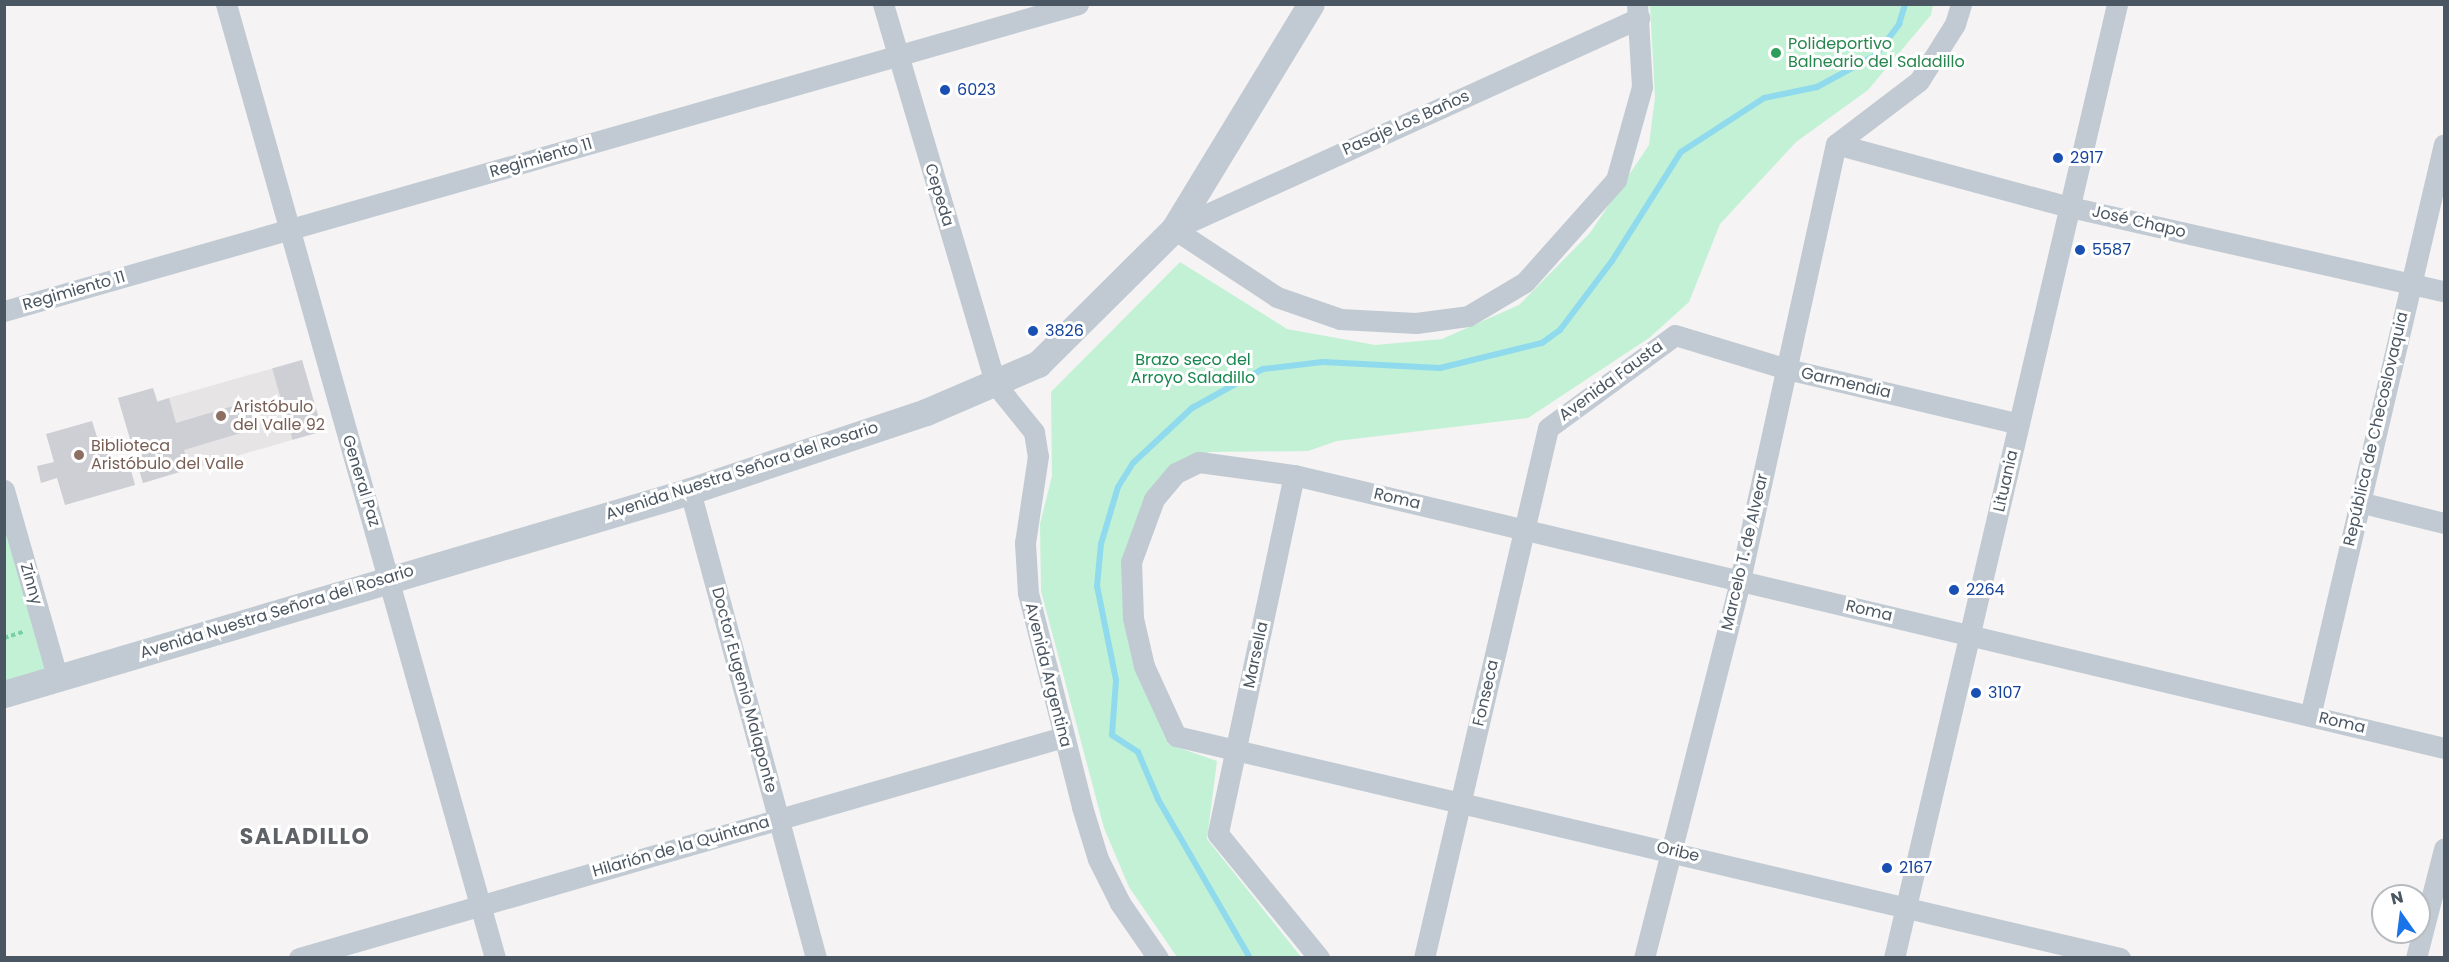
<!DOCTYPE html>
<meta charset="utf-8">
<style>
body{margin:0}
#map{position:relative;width:2449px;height:962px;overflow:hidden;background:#f5f3f3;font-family:Poppins,sans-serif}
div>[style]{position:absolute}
.education>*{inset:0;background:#e6e4e5}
.green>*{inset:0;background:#c3f1d5}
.stream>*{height:6px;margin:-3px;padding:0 3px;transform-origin:3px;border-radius:3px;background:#90daee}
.building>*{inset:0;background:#cdcfd5;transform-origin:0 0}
.path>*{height:4px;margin-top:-2px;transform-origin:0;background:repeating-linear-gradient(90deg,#7ad0a6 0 4.5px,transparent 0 7.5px)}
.minor>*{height:21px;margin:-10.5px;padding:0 10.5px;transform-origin:10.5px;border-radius:10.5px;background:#c1cad2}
.tertiary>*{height:27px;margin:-13.5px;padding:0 13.5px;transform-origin:13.5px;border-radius:13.5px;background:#c1cad2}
.dots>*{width:16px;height:16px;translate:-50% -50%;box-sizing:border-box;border:3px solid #fff;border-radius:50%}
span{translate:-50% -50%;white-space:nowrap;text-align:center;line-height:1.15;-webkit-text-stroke:6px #fff;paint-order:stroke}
.leisure-label{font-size:16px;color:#27864d}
.left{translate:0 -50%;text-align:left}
.transit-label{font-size:16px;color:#164399}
.street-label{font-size:16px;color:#4a5661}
.park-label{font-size:16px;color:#17864f}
.education-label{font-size:16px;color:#785e54}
.district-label{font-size:22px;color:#5f6368;font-weight:700;letter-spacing:1.5px}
.frame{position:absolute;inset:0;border:6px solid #4a5661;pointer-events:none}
.north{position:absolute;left:2371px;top:884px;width:60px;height:60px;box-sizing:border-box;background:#fff;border:2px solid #b7bbc0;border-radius:50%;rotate:346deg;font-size:16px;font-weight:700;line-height:24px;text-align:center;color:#4a5661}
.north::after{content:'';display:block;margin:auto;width:21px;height:27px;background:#1a73e8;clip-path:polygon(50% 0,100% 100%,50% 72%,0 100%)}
</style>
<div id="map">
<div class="education">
<i style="clip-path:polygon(302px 360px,323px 431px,143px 483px,118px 398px,153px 388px,158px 401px)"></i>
</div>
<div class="green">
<i style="clip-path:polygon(1650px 5px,1933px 5px,1931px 15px,1868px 90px,1796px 142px,1720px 224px,1689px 302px,1649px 338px,1528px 418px,1337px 441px,1308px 451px,1210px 452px,1174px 466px,1121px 563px,1138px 668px,1168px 744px,1217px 761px,1207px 839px,1301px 957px,1177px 957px,1129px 887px,1104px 828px,1041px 591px,1040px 524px,1052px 476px,1051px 392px,1180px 262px,1287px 329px,1375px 345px,1442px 339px,1519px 305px,1590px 233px,1649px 145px,1655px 97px)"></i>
<i style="clip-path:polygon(4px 490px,58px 679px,4px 694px)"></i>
</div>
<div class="stream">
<i style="left:1250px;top:958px;width:184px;rotate:-120.1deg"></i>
<i style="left:1158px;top:799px;width:51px;rotate:-113.1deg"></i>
<i style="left:1138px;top:752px;width:31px;rotate:-147deg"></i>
<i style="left:1112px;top:735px;width:55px;rotate:-85.8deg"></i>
<i style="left:1116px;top:680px;width:96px;rotate:-101.4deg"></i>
<i style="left:1097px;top:586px;width:42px;rotate:-84.6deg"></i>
<i style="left:1101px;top:544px;width:59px;rotate:-73.4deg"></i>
<i style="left:1118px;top:487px;width:28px;rotate:-58deg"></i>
<i style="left:1133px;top:463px;width:81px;rotate:-43deg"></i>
<i style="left:1192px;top:408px;width:81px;rotate:-28.8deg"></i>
<i style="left:1263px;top:369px;width:60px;rotate:-6.7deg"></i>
<i style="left:1323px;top:362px;width:117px;rotate:2.9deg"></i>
<i style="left:1440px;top:368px;width:105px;rotate:-13.8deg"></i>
<i style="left:1542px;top:343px;width:22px;rotate:-36deg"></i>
<i style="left:1560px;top:330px;width:86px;rotate:-53deg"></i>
<i style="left:1612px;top:261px;width:129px;rotate:-57.7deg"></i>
<i style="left:1681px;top:152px;width:99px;rotate:-33deg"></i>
<i style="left:1764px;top:98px;width:54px;rotate:-11.7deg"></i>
<i style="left:1817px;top:87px;width:67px;rotate:-28.5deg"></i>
<i style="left:1876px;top:55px;width:39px;rotate:-53deg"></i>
<i style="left:1899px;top:24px;width:21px;rotate:-73deg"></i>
</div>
<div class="building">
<i style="left:302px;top:360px;width:74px;height:31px;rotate:74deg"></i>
<i style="clip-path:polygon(153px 388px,157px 402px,169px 398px,176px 423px,250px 401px,258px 428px,184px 450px,189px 469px,143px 483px,118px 398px)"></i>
<i style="clip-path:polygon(92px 421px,98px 440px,106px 437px,114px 467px,129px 463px,135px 485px,65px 505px,57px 478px,41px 483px,37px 466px,54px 462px,46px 434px)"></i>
</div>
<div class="path">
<i style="left:4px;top:638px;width:22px;rotate:-18deg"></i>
</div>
<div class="minor">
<i style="left:226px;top:4px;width:991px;rotate:74.25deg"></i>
<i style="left:883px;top:4px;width:397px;rotate:73.5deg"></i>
<i style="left:996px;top:385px;width:60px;rotate:51deg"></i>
<i style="left:1034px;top:432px;width:24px;rotate:81deg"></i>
<i style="left:1038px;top:456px;width:88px;rotate:98.5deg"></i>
<i style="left:1025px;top:543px;width:50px;rotate:86.6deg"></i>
<i style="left:1028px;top:593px;width:221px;rotate:75.8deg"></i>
<i style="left:1082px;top:807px;width:54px;rotate:72.9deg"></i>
<i style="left:1098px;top:859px;width:49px;rotate:63.4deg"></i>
<i style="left:1120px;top:903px;width:67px;rotate:55.4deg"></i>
<i style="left:1836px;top:144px;width:242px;rotate:15.1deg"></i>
<i style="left:2070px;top:207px;width:383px;rotate:12.7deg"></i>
<i style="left:1836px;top:144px;width:104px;rotate:-37.2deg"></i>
<i style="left:1919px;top:81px;width:67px;rotate:-57.7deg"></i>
<i style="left:1955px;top:24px;width:21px;rotate:-73deg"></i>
<i style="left:1174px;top:229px;width:123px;rotate:33.4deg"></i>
<i style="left:1277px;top:297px;width:67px;rotate:19.2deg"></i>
<i style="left:1340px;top:319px;width:76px;rotate:3deg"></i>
<i style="left:1416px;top:323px;width:52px;rotate:-7.7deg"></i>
<i style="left:1468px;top:316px;width:66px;rotate:-30.8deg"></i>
<i style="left:1525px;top:282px;width:137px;rotate:-48.3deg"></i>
<i style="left:1616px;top:180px;width:97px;rotate:-74.4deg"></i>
<i style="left:1642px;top:87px;width:83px;rotate:-93.4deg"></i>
<i style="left:1174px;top:229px;width:511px;rotate:-24.41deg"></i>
<i style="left:4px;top:311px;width:1117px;rotate:-15.95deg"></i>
<i style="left:1294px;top:475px;width:367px;rotate:102deg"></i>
<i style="left:1218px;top:834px;width:160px;rotate:50.8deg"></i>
<i style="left:4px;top:490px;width:197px;rotate:74.1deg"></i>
<i style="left:690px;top:491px;width:484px;rotate:74.9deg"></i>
<i style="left:2359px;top:502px;width:88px;rotate:13.9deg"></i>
<i style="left:2310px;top:716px;width:587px;rotate:-76.82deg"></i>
<i style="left:299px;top:958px;width:795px;rotate:-16.13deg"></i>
<i style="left:1424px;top:958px;width:544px;rotate:-76.83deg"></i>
<i style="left:1548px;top:428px;width:157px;rotate:-36.2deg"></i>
<i style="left:1675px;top:335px;width:117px;rotate:16.9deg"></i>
<i style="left:1787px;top:369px;width:238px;rotate:13.3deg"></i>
<i style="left:1644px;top:958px;width:390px;rotate:-75.7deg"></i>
<i style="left:1740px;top:580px;width:446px;rotate:-77.6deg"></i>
<i style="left:1894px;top:958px;width:980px;rotate:-76.84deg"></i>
<i style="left:2120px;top:958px;width:970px;rotate:-166.77deg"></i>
<i style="left:1176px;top:736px;width:77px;rotate:-114.6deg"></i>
<i style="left:1144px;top:666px;width:49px;rotate:-102.9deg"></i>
<i style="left:1133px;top:618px;width:56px;rotate:-92deg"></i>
<i style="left:1131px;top:562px;width:67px;rotate:-69.9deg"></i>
<i style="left:1154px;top:499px;width:34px;rotate:-50deg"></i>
<i style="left:1176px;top:473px;width:25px;rotate:-26deg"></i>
<i style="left:1199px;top:462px;width:96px;rotate:7.8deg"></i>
<i style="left:1294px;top:475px;width:1182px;rotate:13.35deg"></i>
<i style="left:2416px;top:958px;width:113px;rotate:-75.6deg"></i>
</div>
<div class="tertiary">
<i style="left:4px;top:694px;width:715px;rotate:-16.48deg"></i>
<i style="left:690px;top:491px;width:249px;rotate:-18.5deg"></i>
<i style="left:926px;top:412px;width:122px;rotate:-23.2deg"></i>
<i style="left:1038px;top:364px;width:192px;rotate:-44.8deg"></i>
<i style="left:1174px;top:229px;width:263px;rotate:-58.7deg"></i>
</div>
<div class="dots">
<i style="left:1776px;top:53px;background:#2e9e5b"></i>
<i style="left:945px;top:90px;background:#1a4fb4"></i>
<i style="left:2058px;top:158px;background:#1a4fb4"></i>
<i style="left:2080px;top:250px;background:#1a4fb4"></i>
<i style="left:1033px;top:331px;background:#1a4fb4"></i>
<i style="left:221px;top:416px;background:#8d6e63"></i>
<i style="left:79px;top:455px;background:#8d6e63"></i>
<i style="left:1954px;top:590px;background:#1a4fb4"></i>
<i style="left:1976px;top:693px;background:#1a4fb4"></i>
<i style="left:1887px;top:868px;background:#1a4fb4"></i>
</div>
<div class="leisure-label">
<span class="left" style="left:1788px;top:53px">Polideportivo<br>Balneario del Saladillo</span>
</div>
<div class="transit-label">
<span class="left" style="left:957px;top:90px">6023</span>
<span class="left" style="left:2070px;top:158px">2917</span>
<span class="left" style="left:2092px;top:250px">5587</span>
<span class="left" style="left:1045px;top:331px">3826</span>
<span class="left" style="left:1966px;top:590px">2264</span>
<span class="left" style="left:1988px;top:693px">3107</span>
<span class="left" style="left:1899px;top:868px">2167</span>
</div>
<div class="street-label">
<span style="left:1406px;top:123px;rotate:-24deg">Pasaje Los Baños</span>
<span style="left:541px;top:158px;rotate:-16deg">Regimiento 11</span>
<span style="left:939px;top:195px;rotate:73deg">Cepeda</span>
<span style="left:2139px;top:222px;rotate:13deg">José Chapo</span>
<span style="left:74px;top:291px;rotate:-16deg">Regimiento 11</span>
<span style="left:1611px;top:381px;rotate:-36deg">Avenida Fausta</span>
<span style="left:1846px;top:383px;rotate:13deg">Garmendia</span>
<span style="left:2376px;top:429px;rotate:-77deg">República de Checoslovaquia</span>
<span style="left:742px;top:471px;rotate:-18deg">Avenida Nuestra Señora del Rosario</span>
<span style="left:361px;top:481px;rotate:73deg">General Paz</span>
<span style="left:2006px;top:481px;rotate:-77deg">Lituania</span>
<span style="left:1397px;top:499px;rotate:13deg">Roma</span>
<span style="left:1745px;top:552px;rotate:-77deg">Marcelo T. de Alvear</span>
<span style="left:31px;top:584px;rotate:74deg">Zinny</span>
<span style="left:1869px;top:611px;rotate:13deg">Roma</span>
<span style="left:277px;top:612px;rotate:-17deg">Avenida Nuestra Señora del Rosario</span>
<span style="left:1256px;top:655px;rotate:-78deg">Marsella</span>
<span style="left:1048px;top:675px;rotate:76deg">Avenida Argentina</span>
<span style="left:744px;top:690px;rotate:75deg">Doctor Eugenio Malaponte</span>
<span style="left:1486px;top:693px;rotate:-77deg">Fonseca</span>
<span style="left:2342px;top:723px;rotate:13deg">Roma</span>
<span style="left:681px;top:847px;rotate:-16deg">Hilarión de la Quintana</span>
<span style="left:1678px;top:852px;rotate:13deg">Oribe</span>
</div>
<div class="park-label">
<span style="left:1193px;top:369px">Brazo seco del<br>Arroyo Saladillo</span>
</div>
<div class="education-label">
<span class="left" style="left:233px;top:416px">Aristóbulo<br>del Valle 92</span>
<span class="left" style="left:91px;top:455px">Biblioteca<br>Aristóbulo del Valle</span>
</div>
<div class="district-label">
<span style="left:305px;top:837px">SALADILLO</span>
</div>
<div class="frame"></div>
<div class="north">N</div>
</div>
